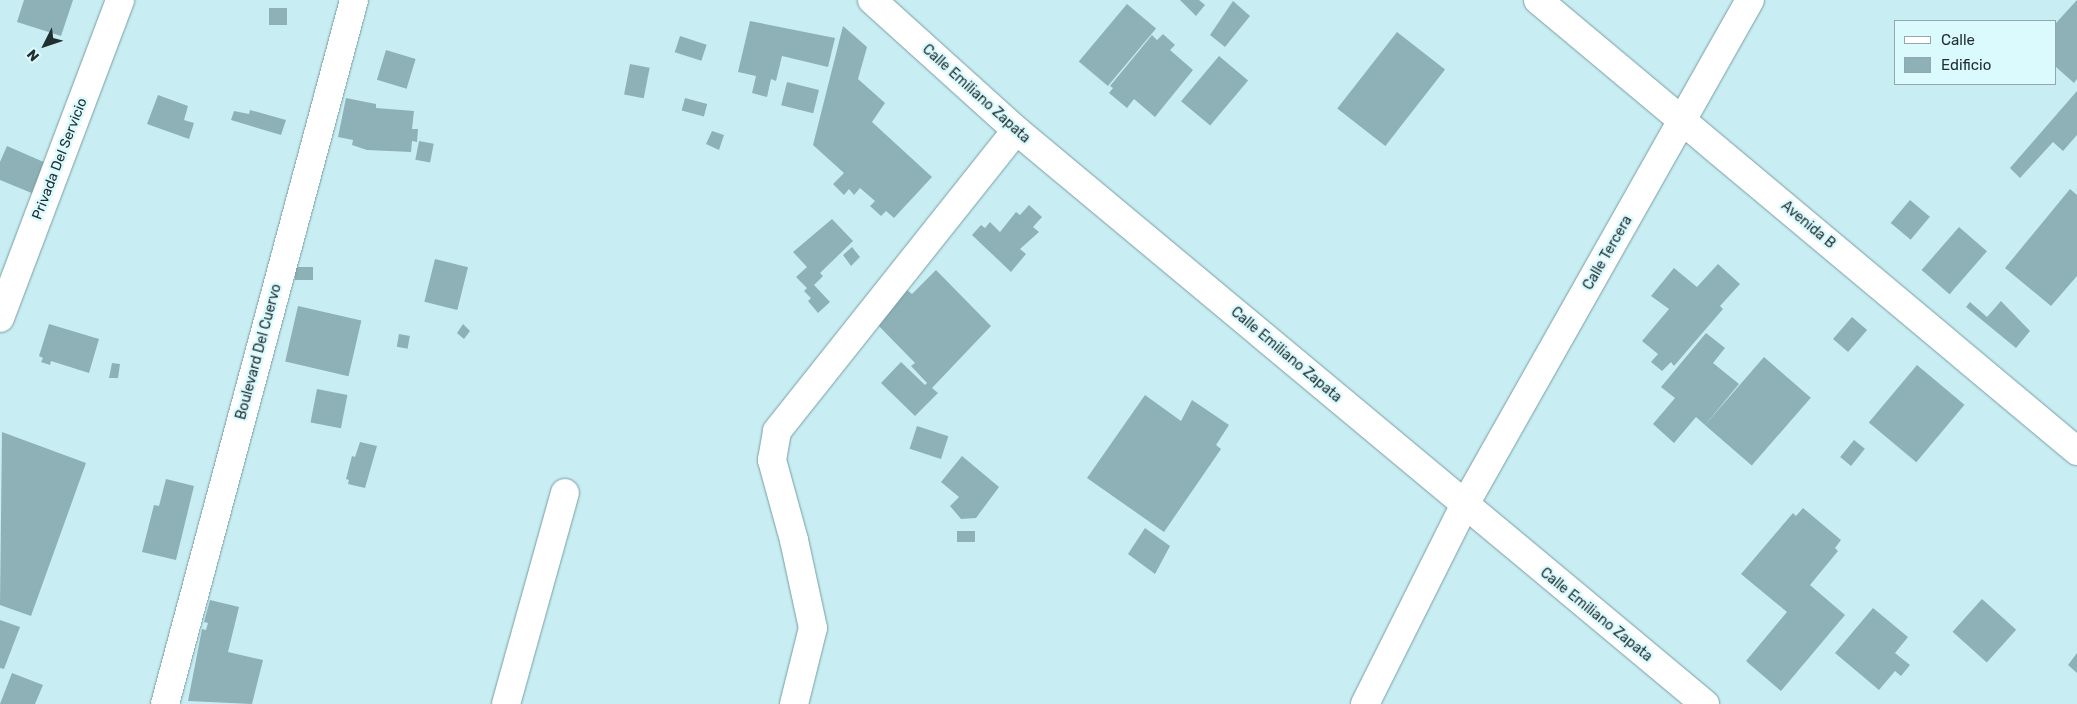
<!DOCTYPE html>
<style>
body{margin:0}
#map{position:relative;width:2077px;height:704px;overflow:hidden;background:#c8eef3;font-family:Rubik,sans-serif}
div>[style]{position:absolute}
.building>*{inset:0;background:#8db1b6;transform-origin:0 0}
.roads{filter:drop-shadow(0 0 1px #799da2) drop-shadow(0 0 1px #799da2)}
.street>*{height:28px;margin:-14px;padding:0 14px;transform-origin:14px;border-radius:14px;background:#fff}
span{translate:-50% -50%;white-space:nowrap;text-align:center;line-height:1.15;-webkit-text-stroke:5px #dbfafe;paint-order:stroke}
.street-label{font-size:14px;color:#212f31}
.legend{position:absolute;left:1894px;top:20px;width:162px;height:65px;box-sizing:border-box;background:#dbfafe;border:1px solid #91a9ac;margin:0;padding:6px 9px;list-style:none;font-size:15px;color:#212f31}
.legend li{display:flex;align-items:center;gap:10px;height:25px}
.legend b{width:25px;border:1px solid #91a9ac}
.north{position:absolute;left:20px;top:20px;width:50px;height:50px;-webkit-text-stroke:4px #dbfafe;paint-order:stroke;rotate:229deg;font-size:14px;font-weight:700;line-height:20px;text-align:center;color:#212f31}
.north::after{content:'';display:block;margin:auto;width:18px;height:22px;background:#212f31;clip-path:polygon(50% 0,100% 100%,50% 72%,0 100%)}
</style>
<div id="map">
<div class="building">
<i style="clip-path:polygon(24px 0,73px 0,61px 36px,17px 22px)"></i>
<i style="clip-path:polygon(1180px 0,1199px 0,1205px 5px,1196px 16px)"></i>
<i style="clip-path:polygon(2077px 0,2077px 79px,2074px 83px,2056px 67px,2056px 23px)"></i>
<i style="clip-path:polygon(1233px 1px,1250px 16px,1225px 47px,1210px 35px)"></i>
<i style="left:1127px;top:4px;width:38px;height:75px;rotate:40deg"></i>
<i style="left:269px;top:8px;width:18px;height:17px"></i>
<i style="clip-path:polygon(750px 21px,835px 38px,828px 67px,782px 56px,776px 81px,771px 79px,767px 97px,752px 93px,756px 76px,738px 72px)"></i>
<i style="clip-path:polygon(843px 26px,867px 47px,858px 79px,885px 103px,872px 122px,932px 177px,894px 218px,886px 211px,881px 216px,870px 206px,875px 201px,860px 188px,854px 195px,849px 189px,844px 195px,833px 184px,844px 173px,813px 145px)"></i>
<i style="left:1397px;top:32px;width:61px;height:97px;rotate:38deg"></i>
<i style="clip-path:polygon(1163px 34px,1175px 45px,1170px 50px,1193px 70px,1155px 117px,1134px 99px,1127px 108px,1109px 93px,1113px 88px,1110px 86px,1152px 35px,1157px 40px)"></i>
<i style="left:680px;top:36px;width:28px;height:17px;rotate:18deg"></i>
<i style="left:386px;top:50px;width:31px;height:31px;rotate:17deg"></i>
<i style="left:1219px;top:56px;width:38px;height:59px;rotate:40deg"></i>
<i style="left:630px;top:64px;width:20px;height:31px;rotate:11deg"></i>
<i style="left:787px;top:82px;width:33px;height:24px;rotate:14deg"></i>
<i style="clip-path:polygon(2077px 91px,2077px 135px,2063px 151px,2053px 142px,2020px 178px,2010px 168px)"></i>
<i style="clip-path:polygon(158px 95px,188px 106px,184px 120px,194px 123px,189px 139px,147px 124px)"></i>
<i style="clip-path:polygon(346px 98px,376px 104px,376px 108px,414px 111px,412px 129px,418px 129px,417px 142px,412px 141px,411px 152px,367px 150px,352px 145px,353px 140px,338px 137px)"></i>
<i style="left:685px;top:98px;width:23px;height:13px;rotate:15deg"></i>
<i style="clip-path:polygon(250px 110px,286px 120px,281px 135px,231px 120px,234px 111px,249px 114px)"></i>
<i style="clip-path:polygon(712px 131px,724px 135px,719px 150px,706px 144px)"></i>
<i style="left:419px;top:141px;width:15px;height:19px;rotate:11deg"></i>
<i style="clip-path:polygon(7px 146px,46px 163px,34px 194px,0 180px,0 162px)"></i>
<i style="clip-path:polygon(2070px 189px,2077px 195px,2077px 276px,2051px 306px,2005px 268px)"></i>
<i style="left:1910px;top:200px;width:26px;height:30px;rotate:40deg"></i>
<i style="clip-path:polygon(1029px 205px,1042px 217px,1033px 227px,1039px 232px,1020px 249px,1026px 254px,1011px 272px,972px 235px,981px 225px,985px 228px,990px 222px,1000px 232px,1016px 212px,1020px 215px)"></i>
<i style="clip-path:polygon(832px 219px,853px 241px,820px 273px,823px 276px,814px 285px,830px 302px,818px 313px,808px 301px,811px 298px,804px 291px,807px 288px,796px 277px,807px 267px,793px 252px)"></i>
<i style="left:1959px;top:227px;width:37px;height:57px;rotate:41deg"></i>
<i style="clip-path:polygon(852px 247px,860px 257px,851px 266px,843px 255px)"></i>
<i style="left:435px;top:259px;width:34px;height:44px;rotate:14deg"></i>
<i style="clip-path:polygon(1718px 264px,1740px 284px,1720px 306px,1723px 309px,1674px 366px,1671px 362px,1662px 371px,1651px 362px,1658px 354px,1642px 341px,1669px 309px,1651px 296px,1674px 268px,1697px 287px)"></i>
<i style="left:295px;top:267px;width:18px;height:13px"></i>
<i style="clip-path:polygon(936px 270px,991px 326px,932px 388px,938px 393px,915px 416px,881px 383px,901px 362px,925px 385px,927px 383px,911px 366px,915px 363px,875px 322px,907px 290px,912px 294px)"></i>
<i style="clip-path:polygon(2001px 301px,2030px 331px,2016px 348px,1966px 307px,1970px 302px,1987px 317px)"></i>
<i style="left:298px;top:306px;width:65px;height:57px;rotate:13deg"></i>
<i style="left:1852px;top:317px;width:20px;height:29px;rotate:41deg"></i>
<i style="clip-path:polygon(49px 324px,99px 339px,89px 373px,51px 361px,50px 365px,41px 362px,43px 358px,39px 356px)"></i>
<i style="clip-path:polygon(463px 324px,470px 331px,464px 339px,457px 333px)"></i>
<i style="clip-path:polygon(1706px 333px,1725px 348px,1713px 363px,1739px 384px,1705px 425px,1696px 417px,1674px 443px,1653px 424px,1675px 398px,1661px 387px)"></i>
<i style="left:399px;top:334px;width:11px;height:13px;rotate:10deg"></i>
<i style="left:1764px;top:357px;width:62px;height:90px;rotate:41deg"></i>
<i style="clip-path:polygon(112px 363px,120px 364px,118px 378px,109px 378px)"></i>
<i style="left:1917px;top:365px;width:62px;height:75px;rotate:40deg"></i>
<i style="left:317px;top:389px;width:31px;height:34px;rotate:11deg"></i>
<i style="clip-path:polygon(1145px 395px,1181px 421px,1192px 400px,1229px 425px,1216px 445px,1221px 449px,1164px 532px,1087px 478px)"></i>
<i style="left:917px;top:426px;width:33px;height:24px;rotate:18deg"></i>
<i style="clip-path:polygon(2px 432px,86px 463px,31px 616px,0 605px)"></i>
<i style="left:1854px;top:440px;width:14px;height:22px;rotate:39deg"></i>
<i style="clip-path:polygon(360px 442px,377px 446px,365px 488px,348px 484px,349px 480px,346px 479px,352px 456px,355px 457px)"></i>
<i style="clip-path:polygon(962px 456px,999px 487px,976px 518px,961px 519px,950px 506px,959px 497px,941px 482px)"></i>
<i style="clip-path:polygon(166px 479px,194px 486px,176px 560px,142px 552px,154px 505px,159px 506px)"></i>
<i style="clip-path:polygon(1803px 508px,1841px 540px,1835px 548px,1838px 551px,1810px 585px,1845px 615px,1781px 691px,1746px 661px,1787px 612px,1741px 574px,1793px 513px,1796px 516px)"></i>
<i style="clip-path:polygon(1145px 528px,1170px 546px,1155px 574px,1128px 554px)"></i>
<i style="left:957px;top:531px;width:18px;height:11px"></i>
<i style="left:1982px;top:599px;width:46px;height:44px;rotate:42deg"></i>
<i style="clip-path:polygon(210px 600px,239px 607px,228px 652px,263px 660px,252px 704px,188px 701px,202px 629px,206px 630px,208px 623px,204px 622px)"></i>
<i style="clip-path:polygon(1873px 608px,1908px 637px,1895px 653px,1910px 665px,1901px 676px,1895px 671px,1879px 690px,1835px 653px)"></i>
<i style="clip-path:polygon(0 620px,20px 627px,4px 669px,0 668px)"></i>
<i style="clip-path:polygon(2077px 653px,2077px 673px,2068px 665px)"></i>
<i style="clip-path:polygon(12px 673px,43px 685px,35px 704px,0 704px)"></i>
</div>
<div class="roads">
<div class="street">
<i style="left:872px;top:0;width:194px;rotate:42.1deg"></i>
<i style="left:1016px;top:130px;width:897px;rotate:39.8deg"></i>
<i style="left:1538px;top:0;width:703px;rotate:39.92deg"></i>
<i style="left:0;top:318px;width:340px;rotate:-69.3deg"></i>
<i style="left:165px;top:704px;width:729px;rotate:-74.97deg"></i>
<i style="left:506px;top:704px;width:219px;rotate:-74.4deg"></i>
<i style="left:794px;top:704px;width:78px;rotate:-76deg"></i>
<i style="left:813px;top:628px;width:90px;rotate:-102.2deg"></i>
<i style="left:794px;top:540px;width:83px;rotate:-105.4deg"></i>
<i style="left:772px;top:460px;width:29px;rotate:-80deg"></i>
<i style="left:777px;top:431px;width:384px;rotate:-51.5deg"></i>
<i style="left:1365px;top:704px;width:221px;rotate:-63.4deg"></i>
<i style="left:1464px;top:506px;width:581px;rotate:-60.52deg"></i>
</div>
</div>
<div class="street-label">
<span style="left:976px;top:94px;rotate:42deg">Calle Emiliano Zapata</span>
<span style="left:60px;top:159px;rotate:-69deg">Privada Del Servicio</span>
<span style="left:1808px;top:225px;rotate:40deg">Avenida B</span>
<span style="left:1608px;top:253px;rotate:-60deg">Calle Tercera</span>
<span style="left:259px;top:352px;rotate:-75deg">Boulevard Del Cuervo</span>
<span style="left:1286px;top:355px;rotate:40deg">Calle Emiliano Zapata</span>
<span style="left:1596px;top:615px;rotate:39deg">Calle Emiliano Zapata</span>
</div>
<ul class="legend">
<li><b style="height:6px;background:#fff"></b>Calle</li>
<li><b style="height:14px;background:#8db1b6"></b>Edificio</li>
</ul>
<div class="north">N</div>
</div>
